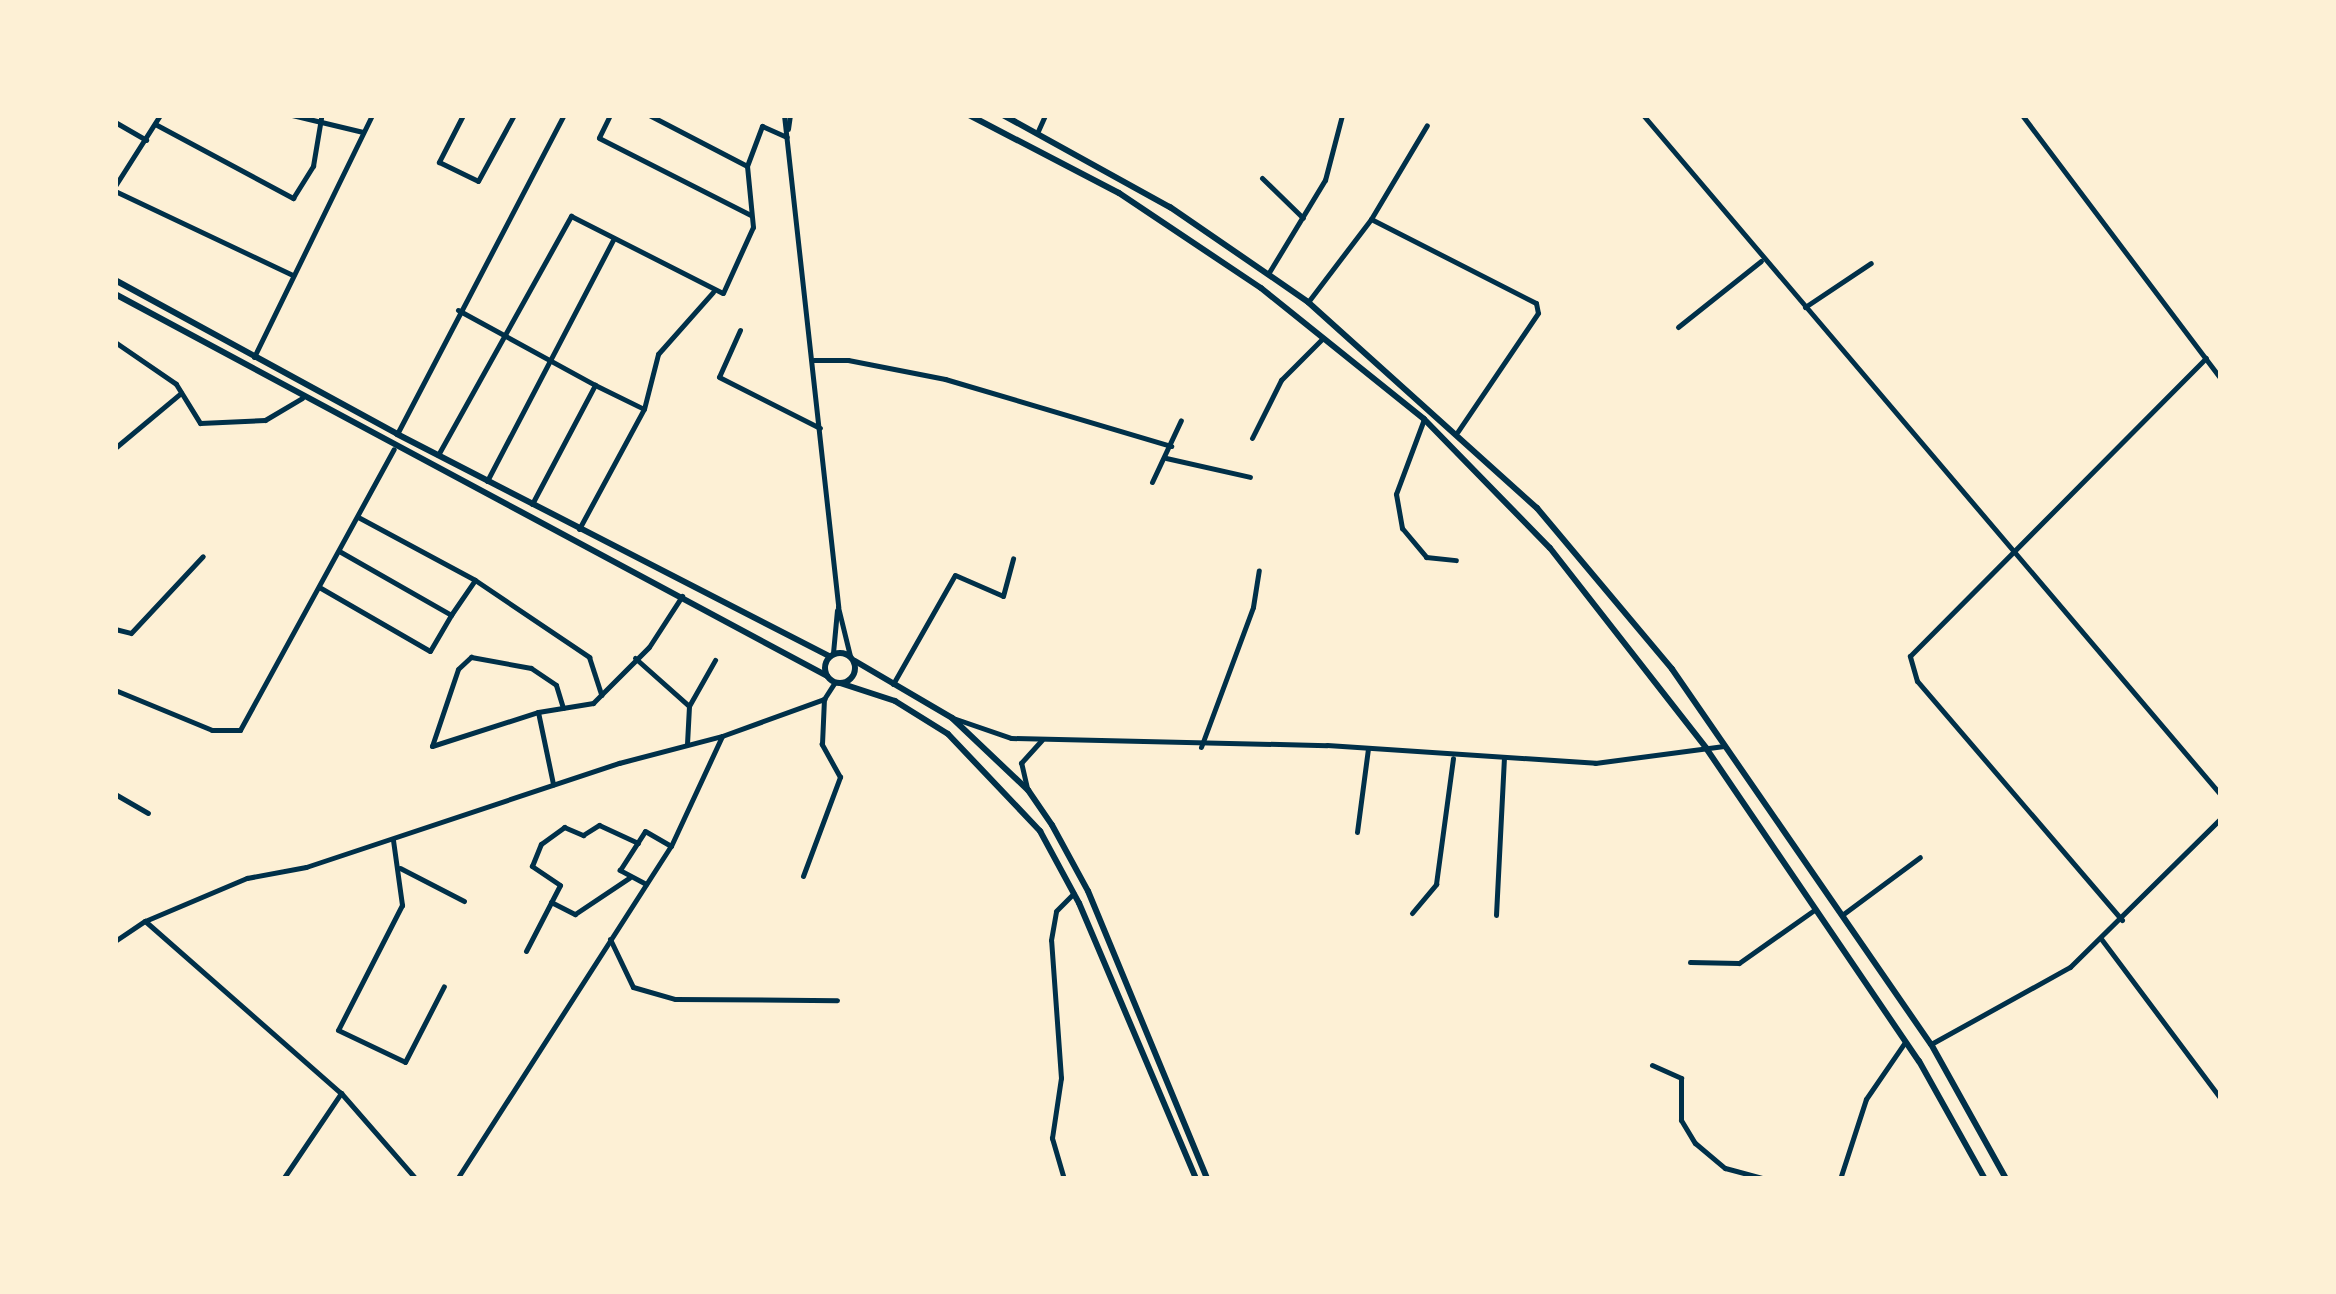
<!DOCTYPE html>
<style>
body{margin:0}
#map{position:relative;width:2336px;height:1294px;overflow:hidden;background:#fdf0d5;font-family:Commissioner,sans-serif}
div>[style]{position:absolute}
.minor>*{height:5px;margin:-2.5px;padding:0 2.5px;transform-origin:2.5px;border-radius:2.5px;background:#003049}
.secondary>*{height:6px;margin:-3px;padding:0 3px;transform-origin:3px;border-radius:3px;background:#003049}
.secondary>.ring{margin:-3px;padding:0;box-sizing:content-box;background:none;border:6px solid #003049;border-radius:50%}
span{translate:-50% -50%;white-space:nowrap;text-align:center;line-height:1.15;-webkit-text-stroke:10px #fdf0d5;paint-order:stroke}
.frame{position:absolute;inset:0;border:118px solid #fdf0d5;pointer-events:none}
</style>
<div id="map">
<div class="minor">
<i style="left:292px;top:115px;width:73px;rotate:13.5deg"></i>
<i style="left:463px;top:115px;width:53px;rotate:117.1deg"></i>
<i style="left:439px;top:162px;width:43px;rotate:26deg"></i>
<i style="left:478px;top:181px;width:75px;rotate:-61.4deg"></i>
<i style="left:610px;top:115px;width:25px;rotate:116deg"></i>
<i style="left:599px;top:138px;width:170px;rotate:26.9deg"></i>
<i style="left:649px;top:115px;width:110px;rotate:27.5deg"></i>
<i style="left:784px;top:115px;width:495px;rotate:83.7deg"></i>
<i style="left:838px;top:607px;width:50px;rotate:76.2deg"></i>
<i style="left:1643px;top:115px;width:892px;rotate:49.64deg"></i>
<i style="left:2022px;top:115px;width:331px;rotate:53deg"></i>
<i style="left:115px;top:122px;width:36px;rotate:30deg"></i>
<i style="left:155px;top:124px;width:157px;rotate:28.2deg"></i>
<i style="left:293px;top:198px;width:38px;rotate:-58deg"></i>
<i style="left:313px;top:166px;width:49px;rotate:-80.5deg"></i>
<i style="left:788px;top:129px;width:14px;rotate:-82deg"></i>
<i style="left:1038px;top:131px;width:17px;rotate:-66deg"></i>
<i style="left:1262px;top:178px;width:57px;rotate:44.3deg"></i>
<i style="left:115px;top:186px;width:84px;rotate:-57.6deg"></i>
<i style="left:115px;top:191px;width:197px;rotate:25.3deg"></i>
<i style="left:1371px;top:219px;width:185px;rotate:27deg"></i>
<i style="left:1536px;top:303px;width:10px;rotate:79deg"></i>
<i style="left:1538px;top:313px;width:143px;rotate:124.1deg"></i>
<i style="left:1268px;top:274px;width:110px;rotate:-58.8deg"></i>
<i style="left:1325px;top:180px;width:67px;rotate:-75.3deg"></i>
<i style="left:1308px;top:302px;width:104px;rotate:-52.8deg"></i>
<i style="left:1371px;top:219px;width:109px;rotate:-59.2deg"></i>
<i style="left:1805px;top:307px;width:79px;rotate:-33.7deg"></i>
<i style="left:458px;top:310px;width:156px;rotate:28.7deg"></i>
<i style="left:1678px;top:327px;width:106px;rotate:-38.5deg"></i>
<i style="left:740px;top:330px;width:51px;rotate:114.1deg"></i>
<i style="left:719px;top:377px;width:113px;rotate:26.8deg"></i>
<i style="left:115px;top:342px;width:74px;rotate:34.5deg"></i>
<i style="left:176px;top:384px;width:46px;rotate:58.4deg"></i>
<i style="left:200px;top:423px;width:65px;rotate:-2.6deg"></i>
<i style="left:265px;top:420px;width:43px;rotate:-30.7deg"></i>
<i style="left:254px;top:357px;width:269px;rotate:-64deg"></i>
<i style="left:814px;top:360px;width:34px"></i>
<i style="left:848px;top:360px;width:99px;rotate:11.1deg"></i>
<i style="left:945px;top:379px;width:236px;rotate:16.5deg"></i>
<i style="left:1424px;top:419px;width:80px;rotate:110.5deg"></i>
<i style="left:1396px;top:494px;width:35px;rotate:80deg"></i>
<i style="left:1402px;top:528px;width:38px;rotate:50deg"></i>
<i style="left:1426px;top:557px;width:30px;rotate:6deg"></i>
<i style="left:397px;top:434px;width:360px;rotate:-62.4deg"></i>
<i style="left:1252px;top:438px;width:65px;rotate:-63.4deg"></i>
<i style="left:1281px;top:380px;width:59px;rotate:-45deg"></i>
<i style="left:115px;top:448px;width:86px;rotate:-39.8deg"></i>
<i style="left:438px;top:455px;width:274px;rotate:-60.9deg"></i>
<i style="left:571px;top:216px;width:170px;rotate:26.9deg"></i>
<i style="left:723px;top:293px;width:72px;rotate:-65.6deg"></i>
<i style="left:753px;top:227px;width:61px;rotate:-95.6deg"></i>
<i style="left:747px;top:166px;width:43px;rotate:-69.4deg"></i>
<i style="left:762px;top:126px;width:27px;rotate:24deg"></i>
<i style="left:1166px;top:458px;width:86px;rotate:12.7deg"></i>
<i style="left:487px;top:481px;width:272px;rotate:-62.4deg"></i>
<i style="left:1152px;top:482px;width:68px;rotate:-64.9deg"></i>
<i style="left:532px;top:504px;width:135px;rotate:-62.1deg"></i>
<i style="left:595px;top:385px;width:52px;rotate:26.1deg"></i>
<i style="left:358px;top:517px;width:133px;rotate:28.3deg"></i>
<i style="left:475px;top:580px;width:138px;rotate:34deg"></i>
<i style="left:589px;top:657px;width:40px;rotate:72deg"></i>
<i style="left:579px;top:529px;width:136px;rotate:-61.6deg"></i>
<i style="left:644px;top:409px;width:57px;rotate:-75.7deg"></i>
<i style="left:658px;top:354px;width:83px;rotate:-48.4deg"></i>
<i style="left:339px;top:551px;width:129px;rotate:29.7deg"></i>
<i style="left:451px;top:615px;width:42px;rotate:-55.6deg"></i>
<i style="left:319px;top:587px;width:128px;rotate:30deg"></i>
<i style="left:430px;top:651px;width:42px;rotate:-59.7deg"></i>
<i style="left:115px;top:629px;width:16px;rotate:14deg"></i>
<i style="left:131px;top:633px;width:105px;rotate:-46.9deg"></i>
<i style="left:833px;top:653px;width:43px;rotate:-84.7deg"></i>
<i style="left:635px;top:658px;width:72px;rotate:41.6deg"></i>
<i style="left:689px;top:706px;width:38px;rotate:93deg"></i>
<i style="left:893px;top:684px;width:125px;rotate:-60.4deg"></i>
<i style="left:955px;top:575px;width:52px;rotate:23.6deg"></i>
<i style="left:1003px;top:596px;width:39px;rotate:-75deg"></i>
<i style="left:115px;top:690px;width:105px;rotate:22.4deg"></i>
<i style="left:212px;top:730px;width:28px"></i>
<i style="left:240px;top:730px;width:320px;rotate:-61.3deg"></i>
<i style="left:689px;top:706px;width:53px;rotate:-60.5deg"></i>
<i style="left:538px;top:712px;width:74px;rotate:78.2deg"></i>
<i style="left:953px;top:718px;width:61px;rotate:19deg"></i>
<i style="left:1011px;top:738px;width:316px;rotate:1.3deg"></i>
<i style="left:1327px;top:745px;width:269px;rotate:3.8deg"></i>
<i style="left:1595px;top:763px;width:130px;rotate:-7.5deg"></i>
<i style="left:432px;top:746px;width:111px;rotate:-17.8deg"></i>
<i style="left:538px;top:712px;width:56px;rotate:-9.3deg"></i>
<i style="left:593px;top:703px;width:79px;rotate:-45deg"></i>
<i style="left:649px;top:647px;width:61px;rotate:-57.1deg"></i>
<i style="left:432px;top:746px;width:81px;rotate:-71.3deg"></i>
<i style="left:458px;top:669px;width:18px;rotate:-43deg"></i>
<i style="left:471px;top:657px;width:61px;rotate:10.4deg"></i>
<i style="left:531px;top:668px;width:30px;rotate:34deg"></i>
<i style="left:556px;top:685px;width:24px;rotate:73deg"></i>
<i style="left:1201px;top:747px;width:149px;rotate:-69.6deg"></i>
<i style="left:1253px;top:607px;width:37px;rotate:-81deg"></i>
<i style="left:1027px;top:788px;width:26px;rotate:-103deg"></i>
<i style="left:1021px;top:763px;width:31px;rotate:-48deg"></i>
<i style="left:115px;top:794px;width:38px;rotate:30deg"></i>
<i style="left:1357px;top:832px;width:84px;rotate:-82.5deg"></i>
<i style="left:393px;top:840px;width:66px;rotate:82.1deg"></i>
<i style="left:402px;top:905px;width:140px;rotate:117.1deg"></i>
<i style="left:338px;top:1030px;width:74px;rotate:25.5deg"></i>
<i style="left:405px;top:1062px;width:85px;rotate:-62.8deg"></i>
<i style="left:400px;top:868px;width:72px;rotate:27.3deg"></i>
<i style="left:803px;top:876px;width:106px;rotate:-69.5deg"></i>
<i style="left:840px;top:777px;width:38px;rotate:-119deg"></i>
<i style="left:822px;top:744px;width:45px;rotate:-87.5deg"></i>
<i style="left:646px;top:884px;width:30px;rotate:-152deg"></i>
<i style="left:620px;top:870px;width:46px;rotate:-57.3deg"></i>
<i style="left:645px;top:831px;width:30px;rotate:30deg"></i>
<i style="left:551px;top:902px;width:27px;rotate:27deg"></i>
<i style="left:575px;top:914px;width:65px;rotate:-33.7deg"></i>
<i style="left:1412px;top:913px;width:38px;rotate:-50deg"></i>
<i style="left:1436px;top:884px;width:127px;rotate:-82.3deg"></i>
<i style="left:1496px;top:915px;width:156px;rotate:-87.1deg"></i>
<i style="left:1842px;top:915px;width:97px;rotate:-36.6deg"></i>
<i style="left:2122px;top:920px;width:315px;rotate:-130.6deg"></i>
<i style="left:1917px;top:681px;width:26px;rotate:-106deg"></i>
<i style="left:1910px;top:656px;width:420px;rotate:-45.2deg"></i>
<i style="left:145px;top:921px;width:261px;rotate:41.3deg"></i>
<i style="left:341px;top:1093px;width:114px;rotate:48.9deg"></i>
<i style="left:610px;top:939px;width:53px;rotate:64.4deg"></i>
<i style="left:633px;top:987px;width:44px;rotate:15.9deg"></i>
<i style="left:675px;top:999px;width:162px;rotate:0.4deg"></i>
<i style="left:2102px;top:940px;width:199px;rotate:53.2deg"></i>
<i style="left:115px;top:941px;width:36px;rotate:-34deg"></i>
<i style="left:145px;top:921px;width:111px;rotate:-22.9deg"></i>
<i style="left:247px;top:878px;width:60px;rotate:-10.6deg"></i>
<i style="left:306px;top:867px;width:330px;rotate:-18.4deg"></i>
<i style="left:619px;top:763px;width:106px;rotate:-14.7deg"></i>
<i style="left:722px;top:736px;width:109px;rotate:-19.9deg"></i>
<i style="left:824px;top:699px;width:20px;rotate:-57deg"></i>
<i style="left:526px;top:951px;width:74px;rotate:-62.7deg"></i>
<i style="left:560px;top:885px;width:34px;rotate:-146deg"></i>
<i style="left:532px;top:866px;width:24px;rotate:-68deg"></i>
<i style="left:541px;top:844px;width:29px;rotate:-36deg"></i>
<i style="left:564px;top:827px;width:21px;rotate:23deg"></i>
<i style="left:583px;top:835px;width:19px;rotate:-32deg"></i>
<i style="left:599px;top:825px;width:43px;rotate:24.8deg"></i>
<i style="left:1690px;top:962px;width:49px;rotate:1.2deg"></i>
<i style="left:1739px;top:963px;width:92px;rotate:-35.2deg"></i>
<i style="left:1931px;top:1044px;width:159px;rotate:-29deg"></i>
<i style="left:2070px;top:967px;width:212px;rotate:-44.6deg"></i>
<i style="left:1652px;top:1065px;width:32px;rotate:24deg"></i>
<i style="left:1681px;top:1078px;width:42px;rotate:90deg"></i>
<i style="left:1681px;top:1120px;width:27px;rotate:59deg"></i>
<i style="left:1695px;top:1143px;width:39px;rotate:40deg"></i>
<i style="left:1725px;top:1168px;width:42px;rotate:15deg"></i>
<i style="left:283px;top:1179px;width:104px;rotate:-56deg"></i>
<i style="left:457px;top:1179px;width:396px;rotate:-57.3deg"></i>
<i style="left:671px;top:846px;width:121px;rotate:-65.1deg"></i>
<i style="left:1064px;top:1179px;width:43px;rotate:-106.3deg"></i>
<i style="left:1052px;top:1138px;width:61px;rotate:-81.5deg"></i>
<i style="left:1061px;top:1078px;width:138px;rotate:-94.1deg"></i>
<i style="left:1051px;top:940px;width:29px;rotate:-80deg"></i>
<i style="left:1056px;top:911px;width:25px;rotate:-45deg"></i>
<i style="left:1840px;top:1179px;width:84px;rotate:-72deg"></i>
<i style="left:1866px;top:1099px;width:69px;rotate:-55.6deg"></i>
</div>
<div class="secondary">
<i style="left:969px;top:115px;width:169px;rotate:27.5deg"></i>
<i style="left:1119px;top:193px;width:171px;rotate:33.8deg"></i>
<i style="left:1261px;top:288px;width:209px;rotate:38.8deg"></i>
<i style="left:1424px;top:419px;width:180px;rotate:45.7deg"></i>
<i style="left:1550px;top:548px;width:254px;rotate:52deg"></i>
<i style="left:1706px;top:748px;width:379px;rotate:55.8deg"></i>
<i style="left:1919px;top:1061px;width:135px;rotate:60.8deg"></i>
<i style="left:1003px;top:115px;width:191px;rotate:28.9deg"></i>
<i style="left:1170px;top:207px;width:168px;rotate:34.5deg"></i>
<i style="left:1308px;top:302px;width:308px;rotate:42deg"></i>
<i style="left:1537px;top:508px;width:210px;rotate:50deg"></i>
<i style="left:1672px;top:669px;width:456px;rotate:55.4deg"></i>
<i style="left:1931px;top:1044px;width:154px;rotate:60.9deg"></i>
<i style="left:115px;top:280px;width:321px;rotate:28.6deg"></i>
<i style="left:397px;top:434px;width:486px;rotate:27.2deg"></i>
<i style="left:115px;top:294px;width:808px;rotate:28.21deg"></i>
<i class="ring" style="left:825px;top:653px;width:24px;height:24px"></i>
<i style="left:855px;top:661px;width:113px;rotate:30.4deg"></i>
<i style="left:952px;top:718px;width:105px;rotate:43.5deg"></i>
<i style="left:1028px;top:790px;width:42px;rotate:55.6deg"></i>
<i style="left:1052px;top:825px;width:75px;rotate:61.4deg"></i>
<i style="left:1088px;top:891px;width:312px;rotate:67.5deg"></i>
<i style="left:840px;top:683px;width:58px;rotate:18.1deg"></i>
<i style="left:895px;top:701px;width:62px;rotate:31.9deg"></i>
<i style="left:948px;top:734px;width:134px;rotate:46.5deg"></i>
<i style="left:1040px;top:831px;width:82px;rotate:61.6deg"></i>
<i style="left:1079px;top:903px;width:300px;rotate:67deg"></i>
</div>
<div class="frame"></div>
</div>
